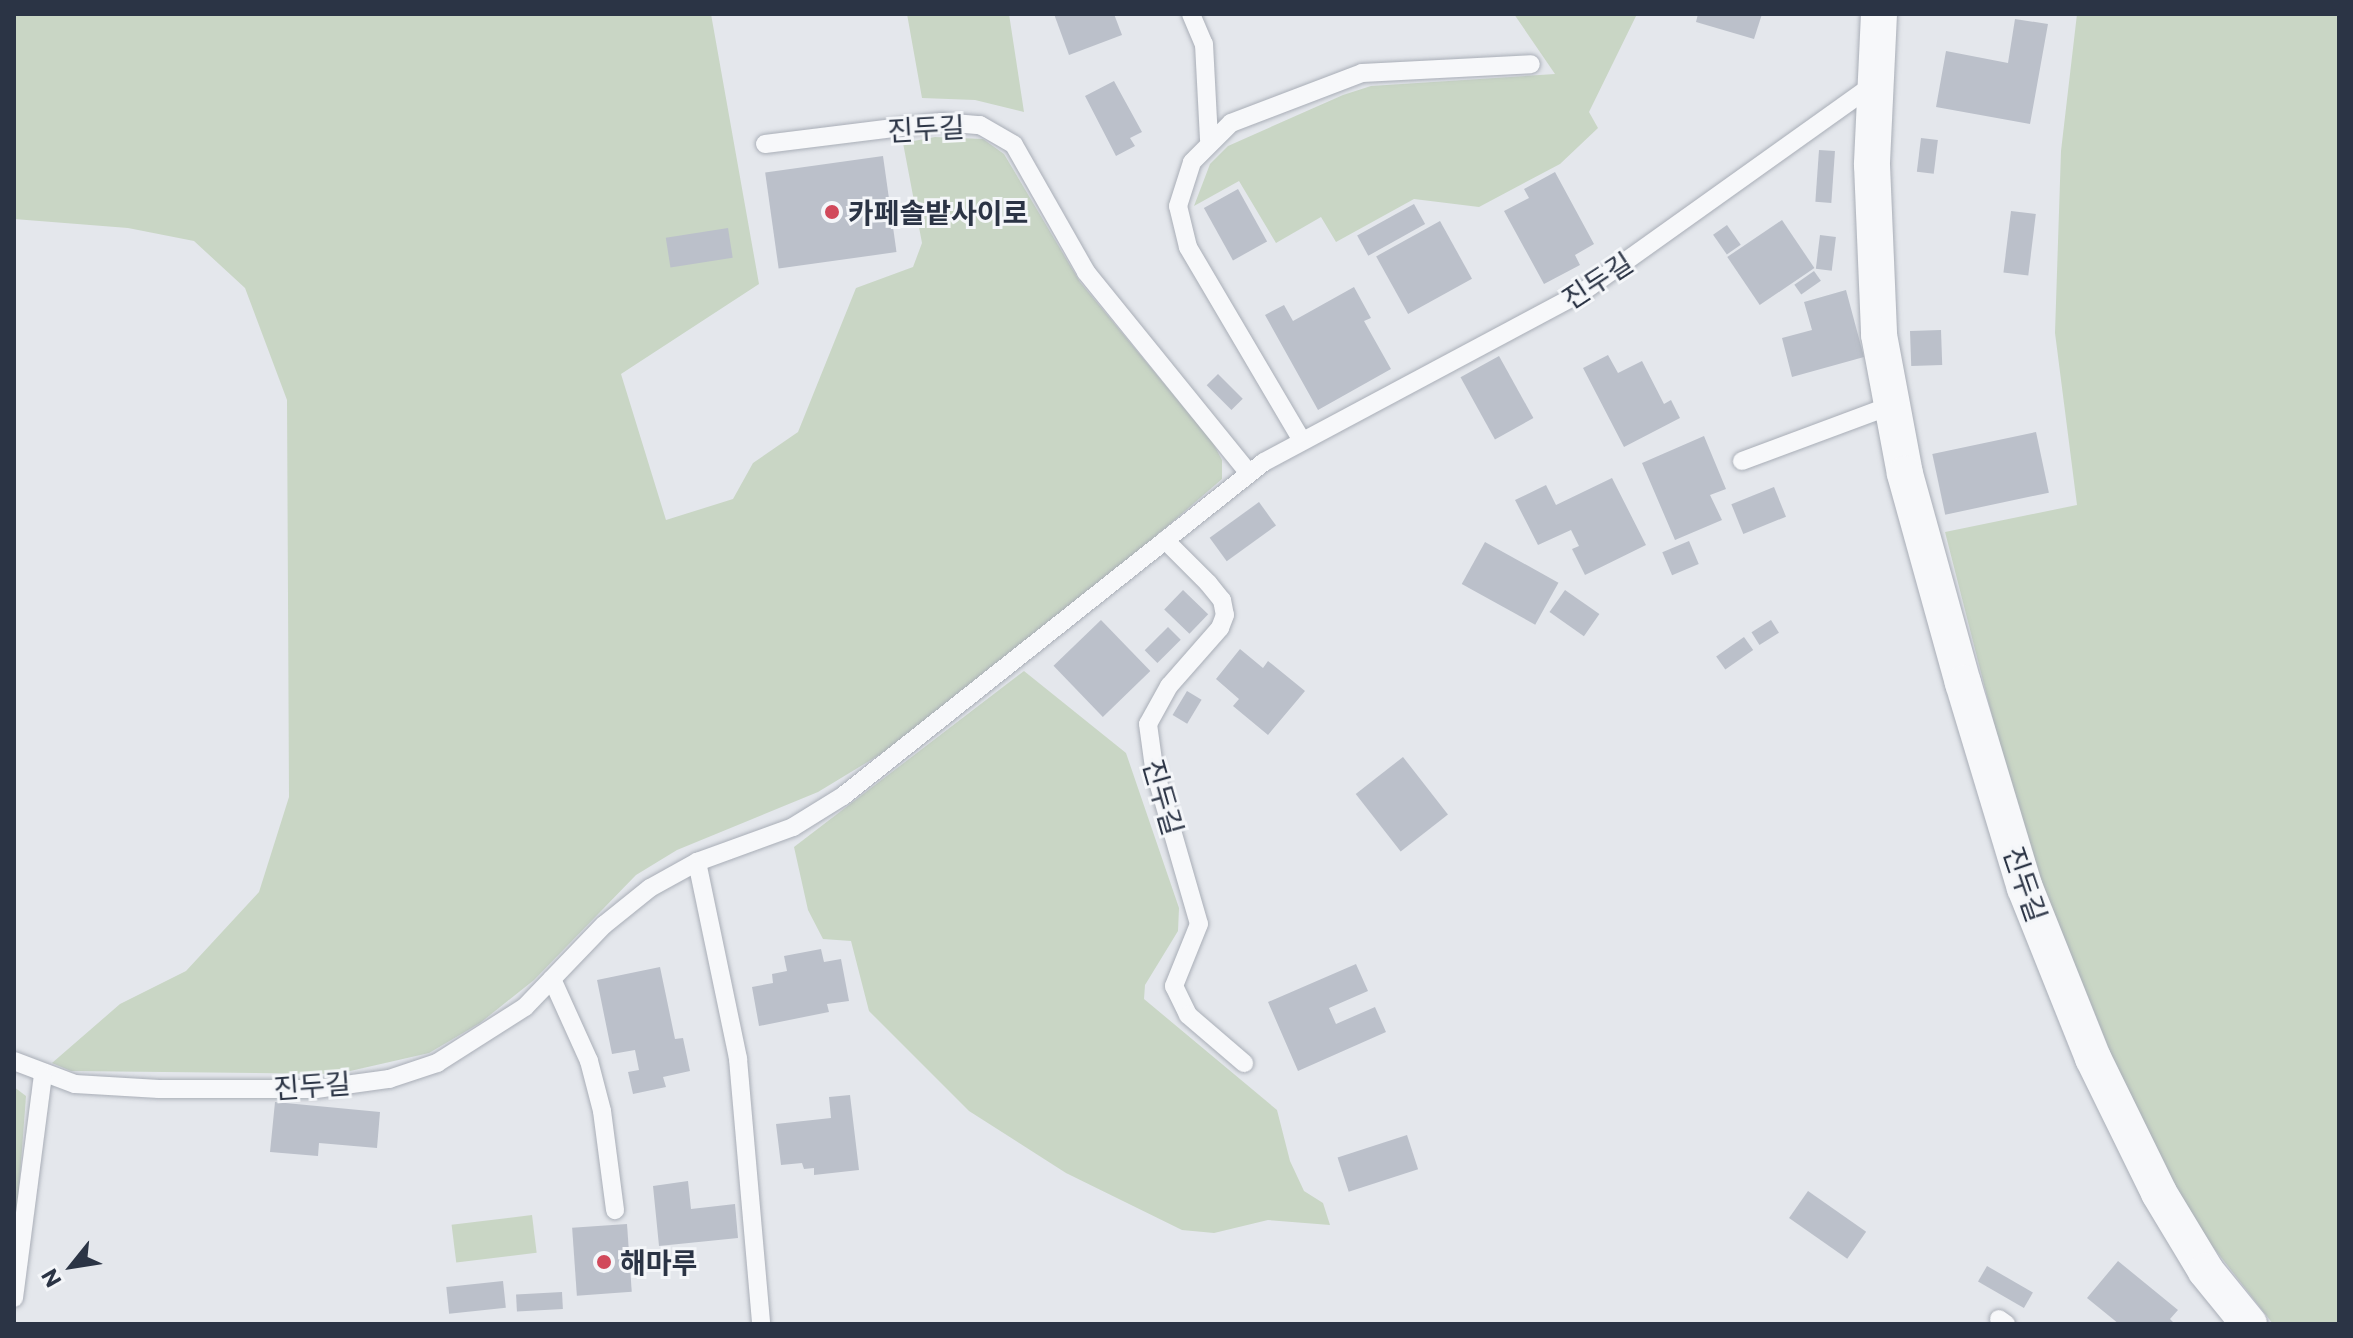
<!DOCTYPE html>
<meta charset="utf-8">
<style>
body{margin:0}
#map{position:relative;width:2353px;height:1338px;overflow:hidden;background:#e4e7ec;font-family:Commissioner,"Noto Sans KR",sans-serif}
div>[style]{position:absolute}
.green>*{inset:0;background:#c9d6c5;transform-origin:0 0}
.building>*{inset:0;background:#bbc0ca;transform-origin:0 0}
.roads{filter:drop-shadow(0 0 2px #a9aeb7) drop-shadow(0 0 2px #a9aeb7)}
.service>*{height:18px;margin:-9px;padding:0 9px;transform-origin:9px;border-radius:9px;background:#f7f8fa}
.minor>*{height:36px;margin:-18px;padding:0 18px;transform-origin:18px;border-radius:18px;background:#f7f8fa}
.dots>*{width:22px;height:22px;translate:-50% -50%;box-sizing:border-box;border:4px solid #f4f6f9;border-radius:50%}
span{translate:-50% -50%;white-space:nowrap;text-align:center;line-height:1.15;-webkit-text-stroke:6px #f4f6f9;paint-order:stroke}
.street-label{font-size:28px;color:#2b3445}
.poi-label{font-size:28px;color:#2b3445;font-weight:700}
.left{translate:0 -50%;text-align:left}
.frame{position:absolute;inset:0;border:16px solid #2b3445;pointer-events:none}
.north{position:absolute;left:32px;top:1226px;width:80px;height:80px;-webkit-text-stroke:6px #f4f6f9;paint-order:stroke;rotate:240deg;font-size:22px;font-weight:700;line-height:32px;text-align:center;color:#2b3445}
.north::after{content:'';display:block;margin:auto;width:28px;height:36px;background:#2b3445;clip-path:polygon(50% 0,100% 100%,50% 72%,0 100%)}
</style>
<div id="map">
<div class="green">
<i style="clip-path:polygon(14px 14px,711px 14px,759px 284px,621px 374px,666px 520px,733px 499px,753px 463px,798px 432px,856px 288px,913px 267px,922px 243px,903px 143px,935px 137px,983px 139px,1004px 154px,1080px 282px,1213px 443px,1222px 460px,1222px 479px,1089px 594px,884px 752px,818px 792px,677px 850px,636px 875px,534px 980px,480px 1023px,429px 1053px,337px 1074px,71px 1071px,52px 1063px,120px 1004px,186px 971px,259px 892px,289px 797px,287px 400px,245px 288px,194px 241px,128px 228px,14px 219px)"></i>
<i style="clip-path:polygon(907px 14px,1009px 14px,1024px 112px,975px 100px,922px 98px)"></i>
<i style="clip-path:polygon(1514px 14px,1637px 14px,1589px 112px,1598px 128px,1560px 164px,1479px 207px,1414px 199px,1336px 242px,1321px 217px,1276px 243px,1239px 181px,1194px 206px,1210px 164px,1228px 146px,1343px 95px,1371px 86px,1555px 74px)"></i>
<i style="clip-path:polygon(2077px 14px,2339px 14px,2339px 1324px,2273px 1324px,2192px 1220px,2159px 1164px,2066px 957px,2010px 786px,1945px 532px,2077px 505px,2055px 333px,2061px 151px)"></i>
<i style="clip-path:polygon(1024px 671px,1126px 753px,1179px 908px,1178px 931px,1145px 985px,1144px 999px,1277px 1110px,1290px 1161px,1304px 1191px,1323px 1203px,1330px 1225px,1268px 1220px,1214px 1233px,1182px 1230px,1066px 1173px,969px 1111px,869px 1011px,851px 941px,823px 939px,808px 910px,794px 847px)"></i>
<i style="clip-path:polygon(14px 1087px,26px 1096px,14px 1256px)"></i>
<i style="left:532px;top:1215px;width:38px;height:81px;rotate:83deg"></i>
</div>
<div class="building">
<i style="clip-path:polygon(1054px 14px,1114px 14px,1122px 35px,1069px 55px)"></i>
<i style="clip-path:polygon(1698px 14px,1762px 14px,1754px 39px,1696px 22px)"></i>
<i style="clip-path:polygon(2015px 19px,2048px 24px,2030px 124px,1936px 107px,1946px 51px,2008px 63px)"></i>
<i style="clip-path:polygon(1114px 81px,1142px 132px,1130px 138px,1135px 146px,1116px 156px,1085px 96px)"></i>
<i style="left:1921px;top:138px;width:17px;height:34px;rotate:7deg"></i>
<i style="left:1819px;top:150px;width:16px;height:52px;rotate:4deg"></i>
<i style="left:883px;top:156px;width:97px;height:119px;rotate:82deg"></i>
<i style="clip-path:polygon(1555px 172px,1594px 244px,1575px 255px,1580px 265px,1544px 284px,1504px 211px,1529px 198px,1524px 189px)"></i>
<i style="left:1238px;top:189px;width:60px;height:39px;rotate:61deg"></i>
<i style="left:1414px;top:204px;width:23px;height:65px;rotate:61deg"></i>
<i style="left:2011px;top:211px;width:25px;height:62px;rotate:7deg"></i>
<i style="left:1782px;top:220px;width:58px;height:66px;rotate:56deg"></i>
<i style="left:1440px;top:221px;width:66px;height:73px;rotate:61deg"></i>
<i style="left:1727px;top:225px;width:24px;height:17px;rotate:55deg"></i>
<i style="left:728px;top:228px;width:30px;height:63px;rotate:81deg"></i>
<i style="left:1820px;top:235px;width:16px;height:34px;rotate:7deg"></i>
<i style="left:1814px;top:271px;width:12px;height:24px;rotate:55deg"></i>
<i style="clip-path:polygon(1354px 287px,1371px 318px,1364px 321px,1391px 369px,1318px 410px,1265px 315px,1284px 305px,1293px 321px)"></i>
<i style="clip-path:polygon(1846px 290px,1864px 357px,1792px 377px,1782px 338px,1812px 330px,1804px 302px)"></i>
<i style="left:1941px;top:330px;width:35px;height:31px;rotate:88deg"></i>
<i style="clip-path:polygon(1608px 355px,1618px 373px,1642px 361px,1664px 404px,1671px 400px,1680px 418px,1624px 447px,1583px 368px)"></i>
<i style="left:1499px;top:356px;width:71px;height:44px;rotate:61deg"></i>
<i style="left:1218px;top:374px;width:35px;height:16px;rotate:45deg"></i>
<i style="left:2036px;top:432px;width:62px;height:106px;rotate:78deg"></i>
<i style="clip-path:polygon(1704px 436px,1726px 489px,1710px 495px,1722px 520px,1675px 540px,1642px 463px)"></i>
<i style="clip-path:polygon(1612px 478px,1646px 545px,1585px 575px,1572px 549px,1579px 546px,1571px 530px,1538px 545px,1515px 500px,1546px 485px,1556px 505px)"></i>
<i style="left:1774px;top:487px;width:32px;height:46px;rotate:68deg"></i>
<i style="left:1259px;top:502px;width:29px;height:61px;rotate:54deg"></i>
<i style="left:1689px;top:541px;width:25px;height:29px;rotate:67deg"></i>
<i style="left:1485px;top:542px;width:84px;height:48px;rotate:29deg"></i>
<i style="left:1183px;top:590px;width:35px;height:27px;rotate:44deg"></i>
<i style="left:1565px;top:590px;width:42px;height:27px;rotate:35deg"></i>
<i style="left:1101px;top:620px;width:71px;height:66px;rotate:46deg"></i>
<i style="left:1771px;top:620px;width:15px;height:23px;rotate:58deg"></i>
<i style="left:1168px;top:627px;width:18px;height:33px;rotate:45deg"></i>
<i style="left:1744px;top:637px;width:16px;height:34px;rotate:55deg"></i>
<i style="clip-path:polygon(1240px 649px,1263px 668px,1268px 661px,1305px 691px,1268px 735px,1233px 706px,1239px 699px,1216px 679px)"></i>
<i style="left:1187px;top:691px;width:17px;height:28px;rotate:31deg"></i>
<i style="left:1403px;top:757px;width:73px;height:60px;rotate:52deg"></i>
<i style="clip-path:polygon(821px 949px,824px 962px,841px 959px,849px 1001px,827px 1004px,829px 1012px,759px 1026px,752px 987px,773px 983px,772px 974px,787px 971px,784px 956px)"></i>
<i style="clip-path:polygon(1356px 964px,1368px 991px,1329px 1008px,1336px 1024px,1375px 1007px,1386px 1032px,1298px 1071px,1268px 1002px)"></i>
<i style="clip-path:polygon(660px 967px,675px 1039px,683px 1038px,690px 1071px,663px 1077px,666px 1087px,633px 1094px,628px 1072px,639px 1070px,635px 1050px,612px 1054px,597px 980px)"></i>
<i style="clip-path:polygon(850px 1095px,859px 1170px,814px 1175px,814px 1168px,804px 1169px,802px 1163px,781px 1165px,776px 1124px,831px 1118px,829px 1097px)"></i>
<i style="clip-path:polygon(275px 1102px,380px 1112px,377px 1148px,319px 1143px,318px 1156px,270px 1152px)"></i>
<i style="left:1407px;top:1135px;width:36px;height:73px;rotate:72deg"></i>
<i style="clip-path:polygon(688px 1181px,691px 1209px,735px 1204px,738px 1238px,659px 1246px,653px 1186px)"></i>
<i style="left:1808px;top:1191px;width:71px;height:33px;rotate:35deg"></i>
<i style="left:627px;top:1224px;width:68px;height:55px;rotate:86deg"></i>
<i style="clip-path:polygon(2118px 1261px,2178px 1310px,2170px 1319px,2175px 1324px,2119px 1324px,2087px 1298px)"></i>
<i style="left:1987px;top:1266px;width:53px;height:18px;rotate:30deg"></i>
<i style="left:503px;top:1281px;width:27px;height:57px;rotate:84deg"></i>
<i style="left:562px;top:1292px;width:17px;height:46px;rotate:87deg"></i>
</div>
<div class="roads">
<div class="service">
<i style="left:1191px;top:14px;width:33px;rotate:67deg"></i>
<i style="left:1204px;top:44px;width:96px;rotate:87deg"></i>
<i style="left:765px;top:144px;width:178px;rotate:-7.1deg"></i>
<i style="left:942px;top:122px;width:38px;rotate:5deg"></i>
<i style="left:980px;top:125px;width:39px;rotate:30deg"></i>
<i style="left:1014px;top:145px;width:146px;rotate:60.4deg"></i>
<i style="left:1086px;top:272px;width:259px;rotate:51deg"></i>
<i style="left:1301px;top:439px;width:223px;rotate:-120.5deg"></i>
<i style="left:1188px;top:247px;width:42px;rotate:-103.7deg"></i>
<i style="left:1178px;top:206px;width:46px;rotate:-72.3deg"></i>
<i style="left:1192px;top:162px;width:55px;rotate:-45deg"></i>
<i style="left:1231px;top:123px;width:140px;rotate:-20.9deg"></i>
<i style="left:1362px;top:73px;width:169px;rotate:-3deg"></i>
<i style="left:1742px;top:461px;width:158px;rotate:-20.4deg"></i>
<i style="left:1165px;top:540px;width:61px;rotate:45deg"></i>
<i style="left:1208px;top:583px;width:22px;rotate:51deg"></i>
<i style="left:1222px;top:600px;width:15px;rotate:79deg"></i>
<i style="left:1225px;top:615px;width:14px;rotate:111deg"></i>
<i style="left:1220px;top:628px;width:77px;rotate:131.3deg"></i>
<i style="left:1169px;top:686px;width:43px;rotate:118.9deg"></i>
<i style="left:1148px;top:724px;width:44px;rotate:82.2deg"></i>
<i style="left:1154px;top:768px;width:162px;rotate:73.9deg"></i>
<i style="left:1199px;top:924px;width:67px;rotate:112deg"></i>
<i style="left:1174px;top:986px;width:32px;rotate:64deg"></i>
<i style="left:1188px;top:1015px;width:74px;rotate:40.6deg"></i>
<i style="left:697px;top:862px;width:201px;rotate:78.2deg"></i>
<i style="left:738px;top:1059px;width:266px;rotate:85deg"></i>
<i style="left:552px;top:979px;width:90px;rotate:65.7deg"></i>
<i style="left:589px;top:1061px;width:52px;rotate:75.4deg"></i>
<i style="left:602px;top:1111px;width:100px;rotate:82.5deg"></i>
<i style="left:14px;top:1061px;width:65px;rotate:20.7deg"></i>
<i style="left:75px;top:1084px;width:84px;rotate:3.4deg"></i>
<i style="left:159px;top:1089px;width:157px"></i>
<i style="left:316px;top:1089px;width:74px;rotate:-7.8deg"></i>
<i style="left:389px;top:1079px;width:51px;rotate:-18.4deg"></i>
<i style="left:437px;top:1063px;width:104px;rotate:-32.5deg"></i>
<i style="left:525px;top:1007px;width:114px;rotate:-46.1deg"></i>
<i style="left:604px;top:925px;width:59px;rotate:-38.8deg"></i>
<i style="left:650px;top:888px;width:54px;rotate:-29deg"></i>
<i style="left:697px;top:862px;width:102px;rotate:-20deg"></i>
<i style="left:793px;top:827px;width:59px;rotate:-31.8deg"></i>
<i style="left:843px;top:796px;width:537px;rotate:-38.43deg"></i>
<i style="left:1264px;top:462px;width:359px;rotate:-28.1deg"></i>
<i style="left:1581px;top:293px;width:359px;rotate:-35.5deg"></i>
<i style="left:14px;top:1298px;width:224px;rotate:-82.6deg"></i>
<i style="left:1999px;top:1319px;width:9px;rotate:36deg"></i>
</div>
<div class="minor">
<i style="left:1879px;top:14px;width:151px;rotate:92.7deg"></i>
<i style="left:1872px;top:165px;width:170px;rotate:87.6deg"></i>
<i style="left:1879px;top:335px;width:141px;rotate:79.4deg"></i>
<i style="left:1905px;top:474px;width:217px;rotate:74.5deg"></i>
<i style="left:1963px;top:683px;width:214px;rotate:73.2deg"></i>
<i style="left:2025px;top:888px;width:183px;rotate:68.2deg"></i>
<i style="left:2093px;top:1058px;width:150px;rotate:63.9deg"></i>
<i style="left:2159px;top:1193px;width:91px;rotate:58.9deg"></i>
<i style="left:2206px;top:1271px;width:68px;rotate:50.9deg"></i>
</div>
</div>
<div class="dots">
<i style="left:832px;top:212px;background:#d1495b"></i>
<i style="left:604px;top:1262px;background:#d1495b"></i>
</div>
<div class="street-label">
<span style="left:926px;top:128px;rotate:-3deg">진두길</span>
<span style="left:1597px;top:280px;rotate:-33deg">진두길</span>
<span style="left:1164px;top:797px;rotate:74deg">진두길</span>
<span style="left:2026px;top:884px;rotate:71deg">진두길</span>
<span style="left:312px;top:1085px;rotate:-4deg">진두길</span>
</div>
<div class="poi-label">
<span class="left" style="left:848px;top:212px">카페솔밭사이로</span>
<span class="left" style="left:620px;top:1262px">해마루</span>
</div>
<div class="frame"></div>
<div class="north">N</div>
</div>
